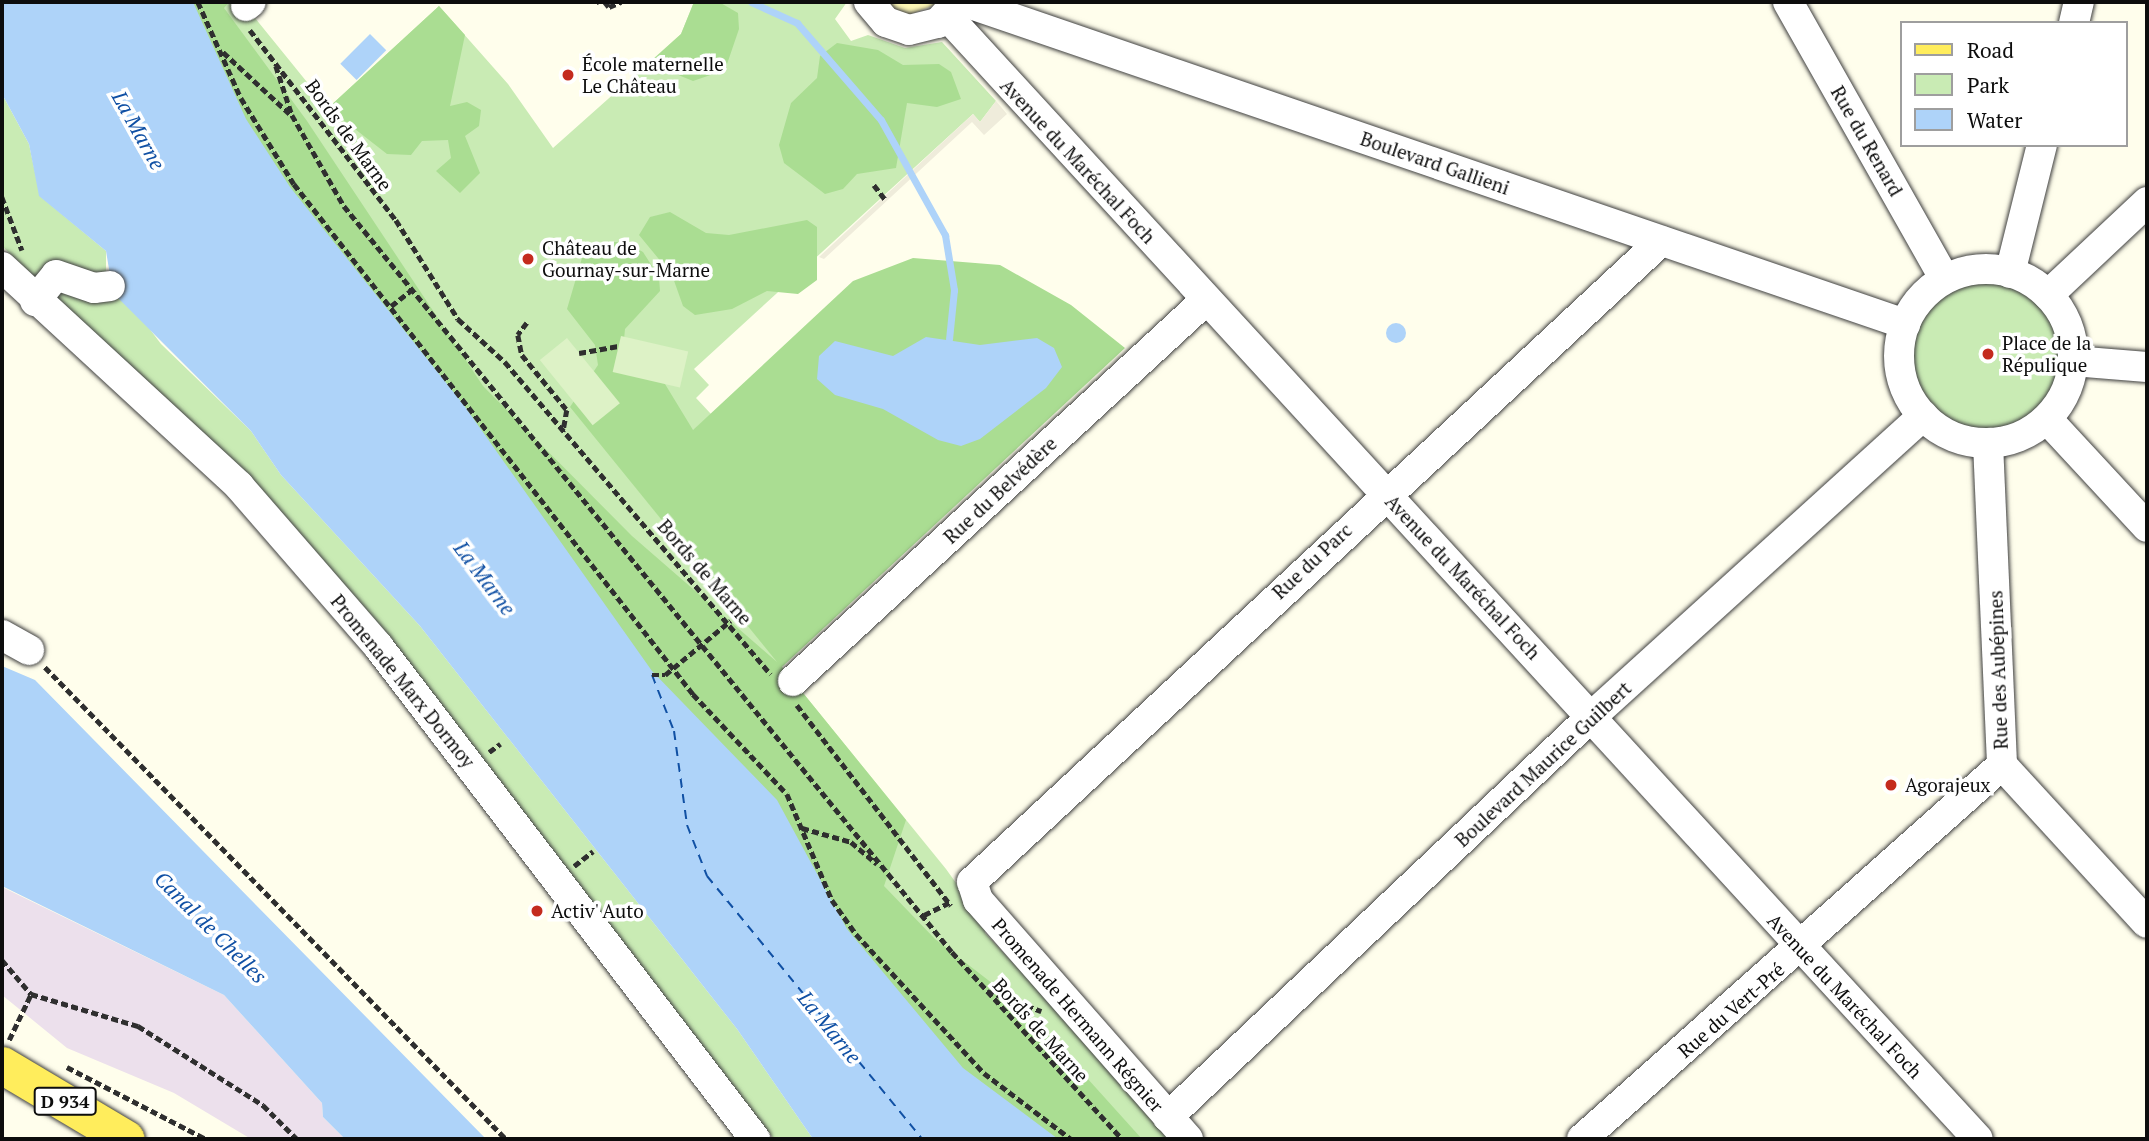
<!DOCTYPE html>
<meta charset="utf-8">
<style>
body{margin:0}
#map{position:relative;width:2149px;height:1141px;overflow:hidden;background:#fffeec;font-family:"PT Serif",serif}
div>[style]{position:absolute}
.industrial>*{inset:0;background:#ece0ec}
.green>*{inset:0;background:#c9ebb4}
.round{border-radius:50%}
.forest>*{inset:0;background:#aadd92}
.sand>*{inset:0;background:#fdf7b6}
.pitch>*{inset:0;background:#ddf2c6;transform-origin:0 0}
.plaza>*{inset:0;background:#efecdb}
.water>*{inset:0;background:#aed3f9;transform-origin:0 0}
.stream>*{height:7px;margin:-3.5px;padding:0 3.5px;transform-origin:3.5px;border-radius:3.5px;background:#aed3f9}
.ferry>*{height:2px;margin-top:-1px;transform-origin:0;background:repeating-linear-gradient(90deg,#1050a4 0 9px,transparent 0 16px)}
.path>*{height:4.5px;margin-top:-2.25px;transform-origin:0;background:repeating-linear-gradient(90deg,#2f2f2f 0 7px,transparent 0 10.5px)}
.roads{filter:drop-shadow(0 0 2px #404040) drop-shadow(0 0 2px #404040)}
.minor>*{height:30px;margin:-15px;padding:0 15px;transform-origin:15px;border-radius:15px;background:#fff}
.minor>.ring{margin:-15px;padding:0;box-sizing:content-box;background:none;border:30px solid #fff;border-radius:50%}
.major>*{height:37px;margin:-18.5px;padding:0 18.5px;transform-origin:18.5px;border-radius:18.5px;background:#ffed5c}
.dots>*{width:19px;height:19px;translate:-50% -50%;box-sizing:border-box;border:4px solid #fff;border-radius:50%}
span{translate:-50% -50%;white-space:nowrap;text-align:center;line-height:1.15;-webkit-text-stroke:7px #fff;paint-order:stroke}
.shield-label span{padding:2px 5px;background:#fff;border:2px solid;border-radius:5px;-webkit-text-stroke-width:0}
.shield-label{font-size:18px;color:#0d0d0d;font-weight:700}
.poi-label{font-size:19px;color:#0d0d0d}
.left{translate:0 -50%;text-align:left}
.street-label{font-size:19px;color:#0d0d0d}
.water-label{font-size:21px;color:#1050a4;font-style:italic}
.frame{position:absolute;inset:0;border:4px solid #0d0d0d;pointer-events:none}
.legend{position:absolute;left:1900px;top:21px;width:228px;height:126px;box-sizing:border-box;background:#fff;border:2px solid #9e9e9e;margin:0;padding:9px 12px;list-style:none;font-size:21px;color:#0d0d0d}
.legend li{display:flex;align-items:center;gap:14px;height:35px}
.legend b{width:35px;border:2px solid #9e9e9e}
</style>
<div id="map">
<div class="industrial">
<i style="clip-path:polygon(2px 887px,224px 995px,322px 1103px,323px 1117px,345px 1139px,251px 1139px,174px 1093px,67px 1048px,2px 995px)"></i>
</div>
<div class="green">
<i style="clip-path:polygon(193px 2px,242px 2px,328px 108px,439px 6px,508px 84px,553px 148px,681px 34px,694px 2px,847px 2px,835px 19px,851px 41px,868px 35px,905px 48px,942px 42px,996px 101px,980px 122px,973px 114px,694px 369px,709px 385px,696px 398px,711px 414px,634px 485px,946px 869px,984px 922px,985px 933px,1178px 1139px,1058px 1139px,1020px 1115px)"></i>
<i style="clip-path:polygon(2px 94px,29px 144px,40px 196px,106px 251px,106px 271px,161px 344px,251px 431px,281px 475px,420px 626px,737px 1029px,813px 1139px,774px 1139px,533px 826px,235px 466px,4px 248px)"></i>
<i class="round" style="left:1912px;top:279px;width:150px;height:150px"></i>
</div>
<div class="forest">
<i style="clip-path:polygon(166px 2px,229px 2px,224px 8px,307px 121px,483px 386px,632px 536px,777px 662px,570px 407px,598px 365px,595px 345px,567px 309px,582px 258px,598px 242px,625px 242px,643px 252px,659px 277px,660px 291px,625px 329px,623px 351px,665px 384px,693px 430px,853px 281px,913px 258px,1000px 265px,1071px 305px,1125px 348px,782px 667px,906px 820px,884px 886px,935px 939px,1023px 1007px,1142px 1139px,1014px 1139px,922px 1049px,218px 133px)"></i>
<i style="clip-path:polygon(694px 2px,719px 2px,738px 13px,739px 29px,725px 70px,693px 81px,649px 63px,681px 34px)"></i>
<i style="clip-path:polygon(439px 6px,465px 35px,450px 106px,467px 102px,481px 110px,479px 126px,465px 136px,480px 173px,460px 193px,436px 171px,451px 158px,448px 140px,422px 141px,411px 155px,387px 154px,328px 108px)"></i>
<i style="clip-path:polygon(837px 43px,878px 50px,903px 65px,939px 64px,951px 72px,961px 99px,937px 107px,907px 103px,896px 168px,857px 174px,843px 189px,825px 194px,784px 163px,779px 145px,791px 103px,817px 78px,820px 56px)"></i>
<i style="clip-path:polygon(670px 212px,706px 233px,729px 235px,807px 220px,817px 227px,817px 280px,798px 294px,767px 291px,732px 309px,695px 315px,683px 306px,672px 275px,639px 235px,650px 217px)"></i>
</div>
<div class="sand">
<i style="clip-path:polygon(883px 2px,942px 2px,906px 16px)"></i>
</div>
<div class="pitch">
<i style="left:621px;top:336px;width:69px;height:37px;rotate:13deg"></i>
<i style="left:567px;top:338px;width:84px;height:35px;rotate:51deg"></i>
</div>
<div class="plaza">
<i style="clip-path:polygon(996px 101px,1007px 114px,984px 135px,972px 122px,824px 259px,819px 257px,973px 114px,980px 122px)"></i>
</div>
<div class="water">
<i style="clip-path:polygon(2px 2px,193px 2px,246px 119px,290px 187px,463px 404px,652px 671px,777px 800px,847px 929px,963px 1068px,1058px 1139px,813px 1139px,737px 1029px,420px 626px,281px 475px,251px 431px,113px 293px,106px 251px,39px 196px,29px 144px,2px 94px)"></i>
<i style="left:370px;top:34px;width:23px;height:42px;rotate:45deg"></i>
<i class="round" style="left:1386px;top:323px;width:20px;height:20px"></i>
<i style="clip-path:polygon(926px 337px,980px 345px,1037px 338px,1054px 348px,1062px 367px,1046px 388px,980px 439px,961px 446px,938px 440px,883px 409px,835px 395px,817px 379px,819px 356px,835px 341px,893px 356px)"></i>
<i style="clip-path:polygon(2px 666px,35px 680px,486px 1139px,345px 1139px,323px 1117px,322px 1103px,224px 995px,2px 886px)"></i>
</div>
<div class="stream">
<i style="left:751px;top:2px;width:51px;rotate:24.5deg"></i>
<i style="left:797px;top:23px;width:128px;rotate:49.1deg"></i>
<i style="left:881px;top:120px;width:132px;rotate:60.9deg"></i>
<i style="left:945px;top:235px;width:56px;rotate:80.7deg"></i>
<i style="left:954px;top:290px;width:49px;rotate:95.8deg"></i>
</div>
<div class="ferry">
<i style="left:652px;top:675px;width:60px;rotate:68.6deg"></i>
<i style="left:674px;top:731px;width:95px;rotate:82.1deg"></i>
<i style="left:687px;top:825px;width:55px;rotate:68.6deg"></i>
<i style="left:707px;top:876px;width:340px;rotate:50.7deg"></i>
</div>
<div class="path">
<i style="left:198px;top:2px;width:105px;rotate:65.9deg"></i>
<i style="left:241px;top:98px;width:101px;rotate:58.4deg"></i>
<i style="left:294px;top:184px;width:648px;rotate:51.96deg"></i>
<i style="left:693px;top:694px;width:137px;rotate:46.8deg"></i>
<i style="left:787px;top:794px;width:115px;rotate:67deg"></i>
<i style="left:832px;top:900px;width:42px;rotate:54.8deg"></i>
<i style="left:856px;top:934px;width:189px;rotate:47.4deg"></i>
<i style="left:984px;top:1073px;width:109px;rotate:37.2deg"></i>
<i style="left:605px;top:2px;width:6px;rotate:51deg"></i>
<i style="left:609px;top:7px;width:13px;rotate:-23deg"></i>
<i style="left:596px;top:3px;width:1px;rotate:-45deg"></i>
<i style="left:250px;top:30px;width:240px;rotate:52.5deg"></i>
<i style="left:396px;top:220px;width:117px;rotate:57.9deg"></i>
<i style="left:458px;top:319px;width:64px;rotate:42.5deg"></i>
<i style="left:505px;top:362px;width:410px;rotate:49.6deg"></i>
<i style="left:223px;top:52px;width:93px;rotate:42.8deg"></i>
<i style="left:276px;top:66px;width:52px;rotate:71.9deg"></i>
<i style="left:292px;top:115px;width:105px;rotate:60.3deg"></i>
<i style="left:344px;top:206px;width:962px;rotate:50.82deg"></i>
<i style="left:952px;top:952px;width:253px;rotate:47.7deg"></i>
<i style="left:874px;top:185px;width:18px;rotate:52deg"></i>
<i style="left:2px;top:197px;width:57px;rotate:69.3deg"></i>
<i style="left:391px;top:306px;width:31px;rotate:-38deg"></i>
<i style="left:527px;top:323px;width:15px;rotate:127deg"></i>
<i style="left:518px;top:335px;width:20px;rotate:79deg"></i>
<i style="left:522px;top:355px;width:71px;rotate:50.7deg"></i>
<i style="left:567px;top:410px;width:22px;rotate:100deg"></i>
<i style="left:579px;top:353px;width:40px;rotate:-10deg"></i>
<i style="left:45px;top:667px;width:660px;rotate:45.68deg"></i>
<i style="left:652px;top:675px;width:13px"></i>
<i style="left:665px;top:675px;width:85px;rotate:-39.7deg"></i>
<i style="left:797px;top:705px;width:253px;rotate:52.5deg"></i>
<i style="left:489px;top:752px;width:14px;rotate:-36deg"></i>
<i style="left:802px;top:828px;width:51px;rotate:15.9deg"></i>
<i style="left:851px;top:842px;width:34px;rotate:40deg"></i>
<i style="left:574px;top:866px;width:24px;rotate:-38deg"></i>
<i style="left:924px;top:915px;width:30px;rotate:-26deg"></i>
<i style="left:2px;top:960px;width:45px;rotate:49.5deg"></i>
<i style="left:31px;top:994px;width:112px;rotate:16.7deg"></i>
<i style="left:138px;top:1026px;width:148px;rotate:32.3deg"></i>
<i style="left:263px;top:1105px;width:48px;rotate:45deg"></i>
<i style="left:987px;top:991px;width:58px;rotate:20.3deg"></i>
<i style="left:9px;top:1040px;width:51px;rotate:-64.4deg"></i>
<i style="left:67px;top:1067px;width:157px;rotate:27.4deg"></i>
</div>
<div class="roads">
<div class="minor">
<i style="left:869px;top:2px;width:26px;rotate:50deg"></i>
<i style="left:886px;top:22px;width:24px;rotate:19deg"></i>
<i style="left:909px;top:30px;width:30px;rotate:-14deg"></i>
<i style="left:938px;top:23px;width:28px;rotate:-48deg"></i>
<i style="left:965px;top:2px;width:994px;rotate:18.91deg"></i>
<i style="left:1788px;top:2px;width:318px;rotate:60.5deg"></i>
<i style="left:246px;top:6px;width:6px;rotate:-39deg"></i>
<i style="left:947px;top:16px;width:1524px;rotate:47.45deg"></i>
<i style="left:2074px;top:23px;width:22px;rotate:-77deg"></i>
<i style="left:2px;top:267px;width:323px;rotate:42.7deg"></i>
<i style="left:239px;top:486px;width:212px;rotate:49deg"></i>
<i style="left:378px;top:646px;width:621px;rotate:52.59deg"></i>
<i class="ring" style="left:1899px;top:269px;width:144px;height:144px"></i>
<i style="left:2010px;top:273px;width:132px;rotate:-76deg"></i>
<i style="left:2048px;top:295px;width:136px;rotate:-43.2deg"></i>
<i style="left:35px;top:301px;width:33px;rotate:-51deg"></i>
<i style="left:56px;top:275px;width:40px;rotate:18.9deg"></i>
<i style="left:94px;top:288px;width:16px;rotate:-7deg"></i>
<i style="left:2073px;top:361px;width:74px;rotate:4.6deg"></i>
<i style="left:2047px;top:419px;width:147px;rotate:47.2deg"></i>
<i style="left:1988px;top:443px;width:322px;rotate:87.5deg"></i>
<i style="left:2002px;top:765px;width:214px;rotate:47.5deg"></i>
<i style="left:2px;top:635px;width:31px;rotate:29deg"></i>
<i style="left:793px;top:681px;width:563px;rotate:-42.7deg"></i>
<i style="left:1168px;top:1117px;width:584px;rotate:-43.4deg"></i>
<i style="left:1592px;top:716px;width:447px;rotate:-42.2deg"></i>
<i style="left:1188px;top:1139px;width:318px;rotate:-131.3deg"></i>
<i style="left:978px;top:900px;width:19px;rotate:-108deg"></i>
<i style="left:972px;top:882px;width:941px;rotate:-42.93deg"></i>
<i style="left:1582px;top:1139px;width:562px;rotate:-41.68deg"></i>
</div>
<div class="major">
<i style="left:2px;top:1065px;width:144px;rotate:30.8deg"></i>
</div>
</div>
<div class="dots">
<i style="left:568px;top:75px;background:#c42b1e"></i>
<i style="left:528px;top:259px;background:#c42b1e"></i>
<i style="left:1988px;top:354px;background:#c42b1e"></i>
<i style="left:1891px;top:785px;background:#c42b1e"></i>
<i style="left:537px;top:911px;background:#c42b1e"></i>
</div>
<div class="shield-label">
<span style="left:65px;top:1101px">D 934</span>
</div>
<div class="poi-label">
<span class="left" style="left:582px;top:75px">École maternelle<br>Le Château</span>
<span class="left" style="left:542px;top:259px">Château de<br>Gournay-sur-Marne</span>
<span class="left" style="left:2002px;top:354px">Place de la<br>Répulique</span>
<span class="left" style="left:1905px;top:785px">Agorajeux</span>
<span class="left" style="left:551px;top:911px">Activ' Auto</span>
</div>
<div class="street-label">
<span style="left:349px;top:135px;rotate:54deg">Bords de Marne</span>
<span style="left:1867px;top:141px;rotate:60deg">Rue du Renard</span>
<span style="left:1078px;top:161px;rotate:47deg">Avenue du Maréchal Foch</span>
<span style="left:1435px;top:163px;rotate:19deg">Boulevard Gallieni</span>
<span style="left:1000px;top:490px;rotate:-43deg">Rue du Belvédère</span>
<span style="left:1312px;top:561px;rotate:-43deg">Rue du Parc</span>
<span style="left:705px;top:572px;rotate:49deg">Bords de Marne</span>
<span style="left:1463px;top:577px;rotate:47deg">Avenue du Maréchal Foch</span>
<span style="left:1998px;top:670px;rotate:-92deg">Rue des Aubépines</span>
<span style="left:403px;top:681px;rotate:51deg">Promenade Marx Dormoy</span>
<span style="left:1543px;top:764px;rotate:-43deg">Boulevard Maurice Guilbert</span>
<span style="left:1845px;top:996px;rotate:47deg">Avenue du Maréchal Foch</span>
<span style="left:1731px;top:1010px;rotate:-41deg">Rue du Vert-Pré</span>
<span style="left:1078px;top:1015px;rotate:49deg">Promenade Hermann Régnier</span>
<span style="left:1041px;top:1030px;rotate:48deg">Bords de Marne</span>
</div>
<div class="water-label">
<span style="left:139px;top:130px;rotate:61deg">La Marne</span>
<span style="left:485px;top:578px;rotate:53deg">La Marne</span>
<span style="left:211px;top:927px;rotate:45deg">Canal de Chelles</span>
<span style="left:830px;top:1027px;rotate:51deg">La Marne</span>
</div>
<div class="frame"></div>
<ul class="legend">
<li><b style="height:9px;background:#ffed5c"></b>Road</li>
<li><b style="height:19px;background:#c9ebb4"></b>Park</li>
<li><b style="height:19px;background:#aed3f9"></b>Water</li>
</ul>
</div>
